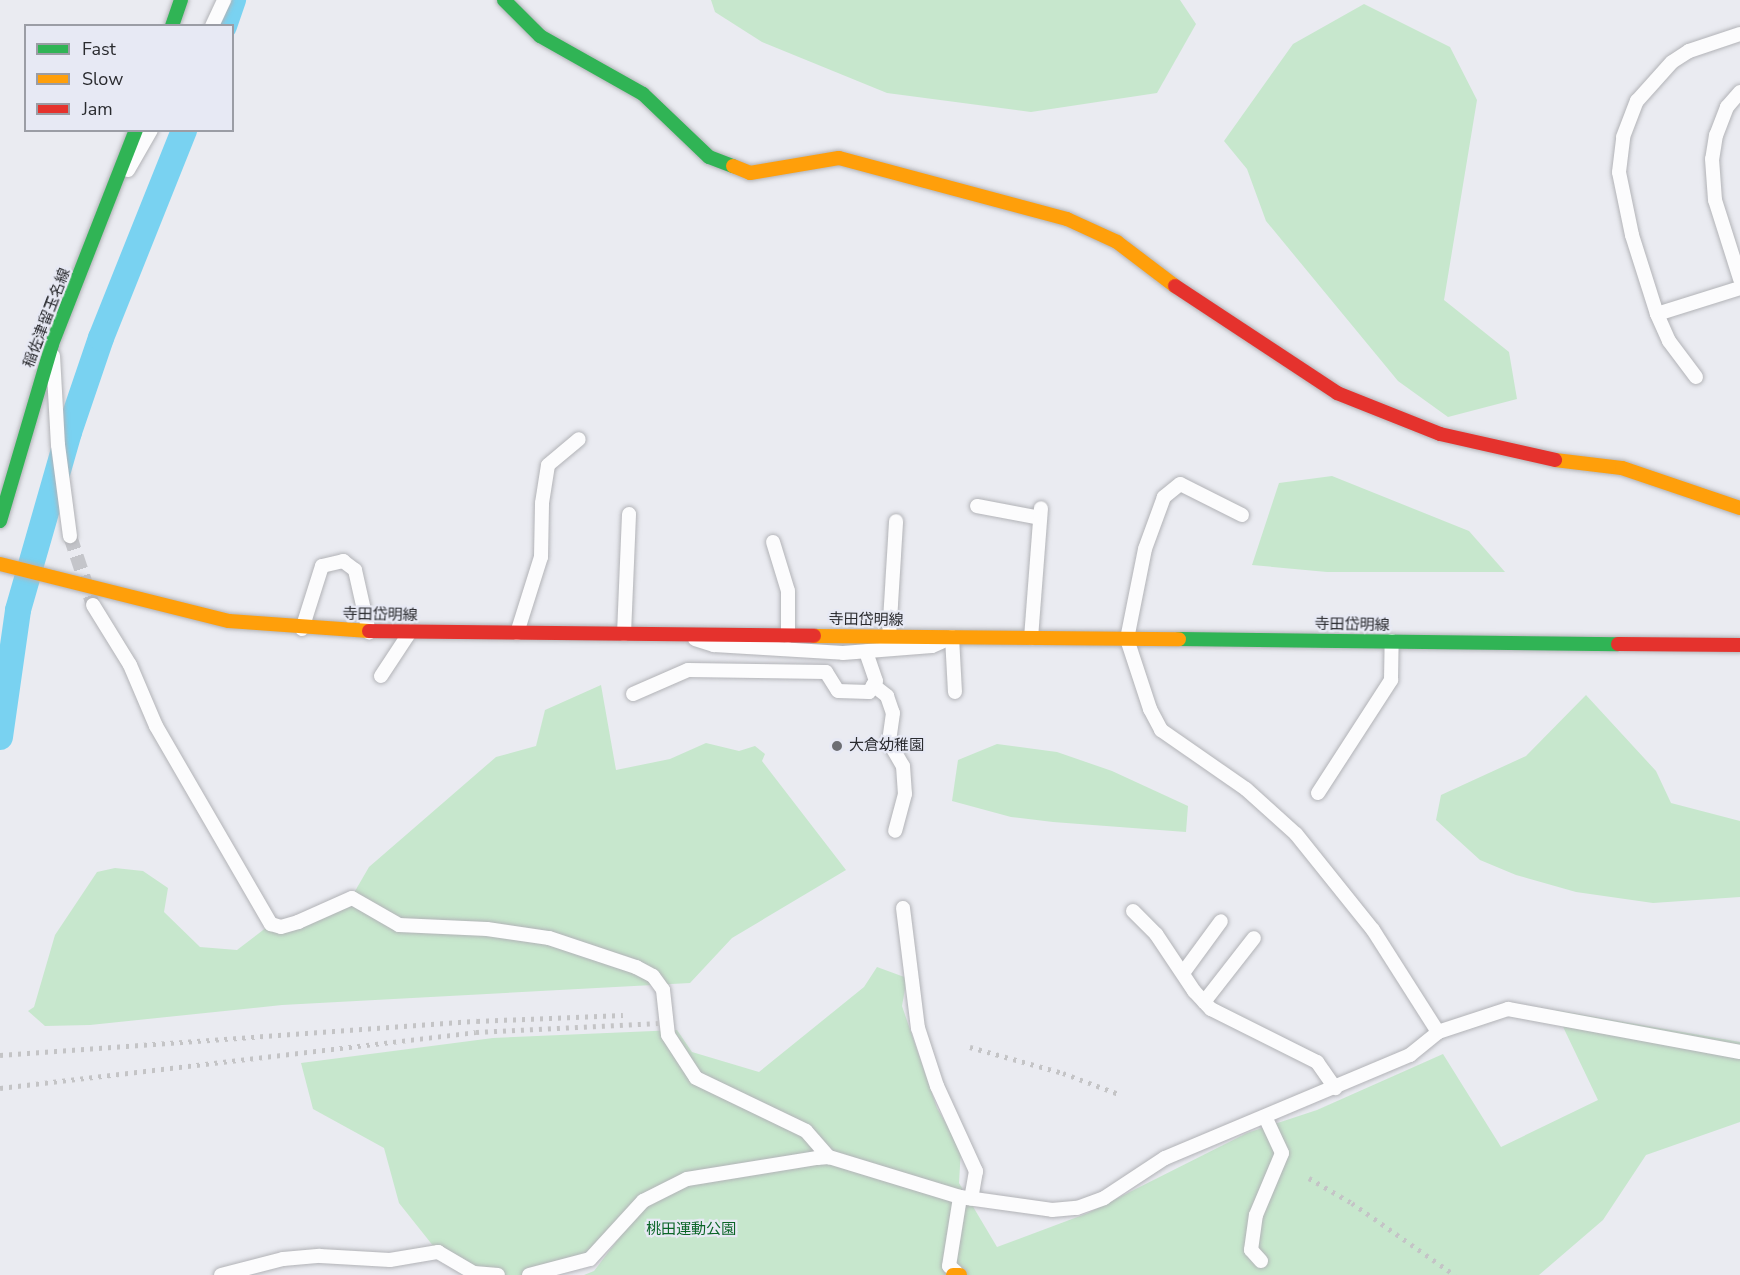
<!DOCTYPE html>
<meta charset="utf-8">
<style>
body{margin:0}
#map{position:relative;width:1740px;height:1275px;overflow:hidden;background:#eaebf1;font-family:"Nunito Sans","Noto Sans JP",sans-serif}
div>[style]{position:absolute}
.green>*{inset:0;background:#c7e7cd}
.river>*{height:26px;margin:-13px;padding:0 13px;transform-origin:13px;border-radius:13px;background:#79d2f1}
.street-tunnel>*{height:14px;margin-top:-7px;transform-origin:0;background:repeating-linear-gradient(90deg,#c4c5ca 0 14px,transparent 0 21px)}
.roads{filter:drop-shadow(0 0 2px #b2b3b7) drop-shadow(0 0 2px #b2b3b7)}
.street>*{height:14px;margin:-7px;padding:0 7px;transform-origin:7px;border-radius:7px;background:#fcfcfd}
.fast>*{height:14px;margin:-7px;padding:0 7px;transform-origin:7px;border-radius:7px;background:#30b455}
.slow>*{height:14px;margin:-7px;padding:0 7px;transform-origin:7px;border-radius:7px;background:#ff9f0a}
.jam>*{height:14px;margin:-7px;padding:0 7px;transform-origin:7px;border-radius:7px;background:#e5322d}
.rail>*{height:4.5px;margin-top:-2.25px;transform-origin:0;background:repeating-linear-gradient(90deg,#c4c4c6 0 3px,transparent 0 9px)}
.dots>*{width:16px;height:16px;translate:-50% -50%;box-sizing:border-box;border:3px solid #e7e9f4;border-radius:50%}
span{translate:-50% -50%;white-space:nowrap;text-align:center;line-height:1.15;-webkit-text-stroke:4.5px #e7e9f4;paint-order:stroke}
.street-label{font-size:15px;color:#2a2b2f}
.poi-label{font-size:15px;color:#2a2b2f}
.left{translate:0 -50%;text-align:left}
.park-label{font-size:15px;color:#0b6527}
.legend{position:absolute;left:24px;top:24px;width:210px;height:108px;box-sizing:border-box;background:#e7e9f4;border:2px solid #9b9da5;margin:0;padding:8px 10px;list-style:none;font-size:18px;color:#2a2b2f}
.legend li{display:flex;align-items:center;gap:12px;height:30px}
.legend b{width:30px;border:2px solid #9b9da5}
</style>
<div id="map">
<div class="green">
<i style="clip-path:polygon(711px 0,1180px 0,1196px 24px,1157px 93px,1031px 112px,887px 93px,762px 42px,715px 12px)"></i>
<i style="clip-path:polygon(1364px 4px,1450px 47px,1477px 100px,1444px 300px,1509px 352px,1517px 399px,1448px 417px,1398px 381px,1266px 221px,1247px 169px,1224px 141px,1293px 44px)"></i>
<i style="clip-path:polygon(1332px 476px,1469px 531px,1505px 572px,1327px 572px,1252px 565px,1279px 483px)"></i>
<i style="clip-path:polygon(601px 685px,616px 770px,670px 759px,706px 743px,739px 751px,755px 746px,765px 754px,762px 761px,846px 870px,732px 938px,690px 983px,282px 1005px,90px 1025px,45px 1026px,28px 1011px,34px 1007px,55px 935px,97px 872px,115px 868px,143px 871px,168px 888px,164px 912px,200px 947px,237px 950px,271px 924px,351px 898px,369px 867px,496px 757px,536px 746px,545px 710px)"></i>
<i style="clip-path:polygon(1586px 695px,1656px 771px,1671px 803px,1740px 821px,1740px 897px,1653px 903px,1576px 892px,1516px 875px,1480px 860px,1436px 820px,1441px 795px,1526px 756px)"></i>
<i style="clip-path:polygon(997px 744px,1057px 752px,1112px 771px,1188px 806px,1186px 832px,1053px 822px,1011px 817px,952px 801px,958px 760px)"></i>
<i style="clip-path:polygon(877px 967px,907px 978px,902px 1006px,937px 1108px,961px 1149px,959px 1183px,997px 1247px,1088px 1213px,1247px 1133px,1317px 1110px,1443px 1054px,1501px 1147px,1598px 1100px,1555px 1010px,1740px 1042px,1740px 1122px,1646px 1155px,1603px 1220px,1539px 1275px,584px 1275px,594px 1271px,622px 1234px,590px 1259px,529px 1275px,498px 1275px,438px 1252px,399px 1203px,384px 1148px,313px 1109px,301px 1063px,493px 1038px,677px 1030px,692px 1052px,759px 1072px,864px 987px)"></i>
</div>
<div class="river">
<i style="left:224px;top:26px;width:28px;rotate:-71deg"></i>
<i style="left:0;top:737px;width:128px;rotate:-81.9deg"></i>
<i style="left:18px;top:610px;width:185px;rotate:-74deg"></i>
<i style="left:69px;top:432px;width:99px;rotate:-71.2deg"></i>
<i style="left:101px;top:338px;width:224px;rotate:-68.2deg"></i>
</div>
<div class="street-tunnel">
<i style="left:70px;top:536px;width:73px;rotate:71.6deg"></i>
</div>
<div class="roads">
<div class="street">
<i style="left:212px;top:26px;width:29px;rotate:-65deg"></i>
<i style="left:1740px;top:92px;width:20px;rotate:131deg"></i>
<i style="left:1727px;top:107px;width:30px;rotate:111deg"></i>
<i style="left:1716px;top:135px;width:24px;rotate:99deg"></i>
<i style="left:1712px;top:159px;width:41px;rotate:85.8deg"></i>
<i style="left:1715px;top:200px;width:83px;rotate:72.4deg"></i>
<i style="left:128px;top:170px;width:46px;rotate:-60.1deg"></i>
<i style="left:1657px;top:314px;width:87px;rotate:-17.4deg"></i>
<i style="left:53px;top:356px;width:89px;rotate:86.8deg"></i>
<i style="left:58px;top:445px;width:92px;rotate:82.5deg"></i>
<i style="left:1696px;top:377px;width:45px;rotate:-126.9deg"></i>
<i style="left:1669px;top:341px;width:30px;rotate:-114deg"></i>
<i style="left:1657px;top:314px;width:83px;rotate:-107.6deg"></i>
<i style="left:1632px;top:235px;width:64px;rotate:-101.7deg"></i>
<i style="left:1619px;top:172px;width:35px;rotate:-83deg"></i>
<i style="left:1623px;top:137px;width:39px;rotate:-69deg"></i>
<i style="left:1637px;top:101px;width:52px;rotate:-48.1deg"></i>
<i style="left:1672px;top:62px;width:20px;rotate:-33deg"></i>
<i style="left:1689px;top:51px;width:54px;rotate:-18.4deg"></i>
<i style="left:977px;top:506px;width:64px;rotate:10.8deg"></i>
<i style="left:1242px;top:515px;width:69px;rotate:-153.4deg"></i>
<i style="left:1180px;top:484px;width:21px;rotate:141deg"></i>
<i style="left:1164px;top:497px;width:55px;rotate:110.1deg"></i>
<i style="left:1145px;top:549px;width:92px;rotate:101.3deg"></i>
<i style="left:1127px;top:639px;width:74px;rotate:71.8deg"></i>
<i style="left:1150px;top:709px;width:24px;rotate:62deg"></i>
<i style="left:1161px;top:730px;width:103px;rotate:34.8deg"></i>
<i style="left:1246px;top:789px;width:67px;rotate:42deg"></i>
<i style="left:1296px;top:834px;width:123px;rotate:51.3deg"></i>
<i style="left:1373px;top:930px;width:121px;rotate:57.5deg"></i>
<i style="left:773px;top:542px;width:51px;rotate:73deg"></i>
<i style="left:788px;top:591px;width:45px;rotate:90deg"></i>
<i style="left:93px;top:605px;width:70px;rotate:58.3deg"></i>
<i style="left:130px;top:665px;width:66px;rotate:66.9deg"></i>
<i style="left:156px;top:726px;width:229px;rotate:59.9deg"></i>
<i style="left:271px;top:924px;width:10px;rotate:17deg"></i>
<i style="left:281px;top:927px;width:18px;rotate:-16deg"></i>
<i style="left:298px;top:922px;width:59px;rotate:-24deg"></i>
<i style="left:352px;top:898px;width:54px;rotate:29.9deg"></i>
<i style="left:399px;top:925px;width:88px;rotate:2.6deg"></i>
<i style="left:487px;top:929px;width:63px;rotate:8.3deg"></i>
<i style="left:549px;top:938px;width:92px;rotate:18.4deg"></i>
<i style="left:636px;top:967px;width:19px;rotate:28deg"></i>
<i style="left:653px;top:976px;width:17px;rotate:54deg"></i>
<i style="left:663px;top:990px;width:45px;rotate:83.7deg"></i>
<i style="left:668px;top:1035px;width:51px;rotate:56.9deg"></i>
<i style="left:696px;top:1078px;width:122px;rotate:25.7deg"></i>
<i style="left:806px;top:1131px;width:35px;rotate:49deg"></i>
<i style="left:302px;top:629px;width:66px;rotate:-72.4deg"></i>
<i style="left:322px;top:566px;width:22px;rotate:-13deg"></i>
<i style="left:343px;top:561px;width:15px;rotate:37deg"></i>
<i style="left:355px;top:570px;width:64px;rotate:77.3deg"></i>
<i style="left:517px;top:633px;width:80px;rotate:-72.5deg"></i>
<i style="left:541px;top:557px;width:54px;rotate:-88.9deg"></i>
<i style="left:542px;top:503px;width:38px;rotate:-81deg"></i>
<i style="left:548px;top:465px;width:40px;rotate:-40deg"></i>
<i style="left:624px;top:634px;width:120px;rotate:-87.6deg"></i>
<i style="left:889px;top:637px;width:116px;rotate:-86.5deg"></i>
<i style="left:1031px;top:638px;width:130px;rotate:-85.6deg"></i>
<i style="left:695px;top:639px;width:20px;rotate:18deg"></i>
<i style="left:714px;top:645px;width:129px;rotate:3.5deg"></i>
<i style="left:843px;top:653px;width:89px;rotate:-4.5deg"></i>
<i style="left:932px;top:646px;width:22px;rotate:-24deg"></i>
<i style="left:952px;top:637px;width:55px;rotate:86.9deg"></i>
<i style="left:826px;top:672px;width:22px;rotate:58deg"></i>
<i style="left:838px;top:691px;width:31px;rotate:2deg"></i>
<i style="left:869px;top:692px;width:13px;rotate:-58deg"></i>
<i style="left:876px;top:681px;width:31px;rotate:-109deg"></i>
<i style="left:381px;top:676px;width:53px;rotate:-56.6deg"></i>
<i style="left:873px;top:685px;width:18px;rotate:38deg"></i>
<i style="left:887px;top:696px;width:18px;rotate:71deg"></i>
<i style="left:893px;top:713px;width:29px;rotate:98deg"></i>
<i style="left:889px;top:742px;width:28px;rotate:60deg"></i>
<i style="left:903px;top:766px;width:28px;rotate:86deg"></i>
<i style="left:905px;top:794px;width:38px;rotate:105deg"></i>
<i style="left:633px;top:694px;width:60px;rotate:-23.6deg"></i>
<i style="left:688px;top:670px;width:138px;rotate:0.8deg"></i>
<i style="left:1318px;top:793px;width:135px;rotate:-57.1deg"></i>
<i style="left:1391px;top:680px;width:39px;rotate:-89deg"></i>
<i style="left:903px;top:908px;width:121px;rotate:82.9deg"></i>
<i style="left:918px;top:1028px;width:61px;rotate:71.9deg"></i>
<i style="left:937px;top:1086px;width:94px;rotate:65.4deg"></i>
<i style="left:976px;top:1171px;width:28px;rotate:100deg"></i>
<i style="left:1133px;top:911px;width:33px;rotate:45deg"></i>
<i style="left:1156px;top:934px;width:69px;rotate:56.3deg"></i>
<i style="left:1194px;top:991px;width:25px;rotate:47deg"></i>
<i style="left:1211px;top:1009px;width:119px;rotate:26.6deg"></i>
<i style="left:1317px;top:1062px;width:32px;rotate:55deg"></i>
<i style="left:1183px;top:973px;width:64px;rotate:-53.8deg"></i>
<i style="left:1204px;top:1002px;width:81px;rotate:-52deg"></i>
<i style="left:1261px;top:1261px;width:15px;rotate:-132deg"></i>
<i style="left:1251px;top:1250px;width:35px;rotate:-82deg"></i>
<i style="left:1256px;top:1215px;width:67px;rotate:-67.2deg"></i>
<i style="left:1282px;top:1153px;width:40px;rotate:-115deg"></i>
<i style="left:956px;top:1272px;width:9px;rotate:-139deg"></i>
<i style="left:949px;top:1266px;width:70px;rotate:-80.9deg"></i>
<i style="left:221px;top:1275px;width:64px;rotate:-14.5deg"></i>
<i style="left:283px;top:1259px;width:37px;rotate:-5deg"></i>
<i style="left:320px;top:1256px;width:70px;rotate:3.3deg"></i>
<i style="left:390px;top:1260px;width:49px;rotate:-9.5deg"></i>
<i style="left:438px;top:1252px;width:42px;rotate:30.3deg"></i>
<i style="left:474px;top:1273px;width:24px;rotate:5deg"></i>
<i style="left:529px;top:1275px;width:63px;rotate:-14.7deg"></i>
<i style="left:590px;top:1259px;width:79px;rotate:-47.6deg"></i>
<i style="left:643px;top:1201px;width:49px;rotate:-26.6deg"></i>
<i style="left:687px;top:1179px;width:132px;rotate:-9.2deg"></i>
<i style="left:817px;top:1158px;width:12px;rotate:-5deg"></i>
<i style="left:829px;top:1157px;width:137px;rotate:17deg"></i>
<i style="left:960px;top:1197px;width:93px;rotate:8deg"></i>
<i style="left:1052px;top:1210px;width:25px;rotate:-5deg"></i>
<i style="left:1077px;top:1208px;width:29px;rotate:-20deg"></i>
<i style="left:1104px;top:1198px;width:73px;rotate:-33.3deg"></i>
<i style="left:1165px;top:1158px;width:266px;rotate:-22.8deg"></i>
<i style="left:1410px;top:1055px;width:36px;rotate:-39deg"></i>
<i style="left:1438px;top:1032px;width:74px;rotate:-18.2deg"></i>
<i style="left:1508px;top:1009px;width:236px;rotate:10.5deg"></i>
</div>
<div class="fast">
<i style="left:504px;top:0;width:51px;rotate:45deg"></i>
<i style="left:540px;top:36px;width:118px;rotate:29.4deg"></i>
<i style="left:643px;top:94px;width:91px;rotate:43.7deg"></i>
<i style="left:709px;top:157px;width:26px;rotate:21deg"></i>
<i style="left:172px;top:26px;width:28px;rotate:-71deg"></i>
<i style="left:0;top:521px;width:184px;rotate:-73.6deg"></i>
<i style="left:52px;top:344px;width:230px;rotate:-68.6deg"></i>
<i style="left:1179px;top:639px;width:439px;rotate:0.7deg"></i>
</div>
<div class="slow">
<i style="left:733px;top:166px;width:18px;rotate:22deg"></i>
<i style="left:750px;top:173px;width:90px;rotate:-9.6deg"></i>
<i style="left:839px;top:158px;width:236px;rotate:15deg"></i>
<i style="left:1067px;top:219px;width:55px;rotate:24.7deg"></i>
<i style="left:1117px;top:242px;width:73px;rotate:37.2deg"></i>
<i style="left:1555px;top:460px;width:67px;rotate:6.8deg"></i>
<i style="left:1622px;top:468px;width:125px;rotate:18.7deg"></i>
<i style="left:0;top:564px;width:236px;rotate:14deg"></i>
<i style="left:229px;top:621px;width:140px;rotate:4.1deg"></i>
<i style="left:814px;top:636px;width:365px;rotate:0.5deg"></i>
<i style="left:953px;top:1275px;width:7px"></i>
</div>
<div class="jam">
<i style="left:1175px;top:286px;width:194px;rotate:33.4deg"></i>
<i style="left:1337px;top:393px;width:111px;rotate:21.7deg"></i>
<i style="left:1440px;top:434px;width:118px;rotate:12.7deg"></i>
<i style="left:369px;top:631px;width:445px;rotate:0.6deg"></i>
<i style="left:1618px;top:644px;width:122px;rotate:0.5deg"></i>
</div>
</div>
<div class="rail">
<i style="left:970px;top:1047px;width:97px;rotate:15.6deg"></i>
<i style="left:1063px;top:1073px;width:60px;rotate:20.6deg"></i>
<i style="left:0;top:1055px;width:478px;rotate:-4.1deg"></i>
<i style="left:477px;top:1021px;width:146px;rotate:-2.4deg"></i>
<i style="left:0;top:1088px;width:479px;rotate:-6.7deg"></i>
<i style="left:476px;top:1032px;width:184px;rotate:-2.8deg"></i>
<i style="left:1309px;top:1178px;width:50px;rotate:30.2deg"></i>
<i style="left:1352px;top:1203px;width:126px;rotate:35deg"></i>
</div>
<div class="dots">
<i style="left:837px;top:746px;background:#6d6e73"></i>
</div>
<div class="street-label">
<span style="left:47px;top:318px;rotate:-69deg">稲佐津留玉名線</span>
<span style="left:380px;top:615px;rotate:1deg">寺田岱明線</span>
<span style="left:866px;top:620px;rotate:1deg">寺田岱明線</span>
<span style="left:1352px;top:625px;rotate:1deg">寺田岱明線</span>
</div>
<div class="poi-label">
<span class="left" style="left:849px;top:746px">大倉幼稚園</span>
</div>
<div class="park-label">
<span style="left:691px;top:1230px">桃田運動公園</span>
</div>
<ul class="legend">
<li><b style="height:8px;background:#30b455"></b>Fast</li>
<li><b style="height:8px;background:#ff9f0a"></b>Slow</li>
<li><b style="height:8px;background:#e5322d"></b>Jam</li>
</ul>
</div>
